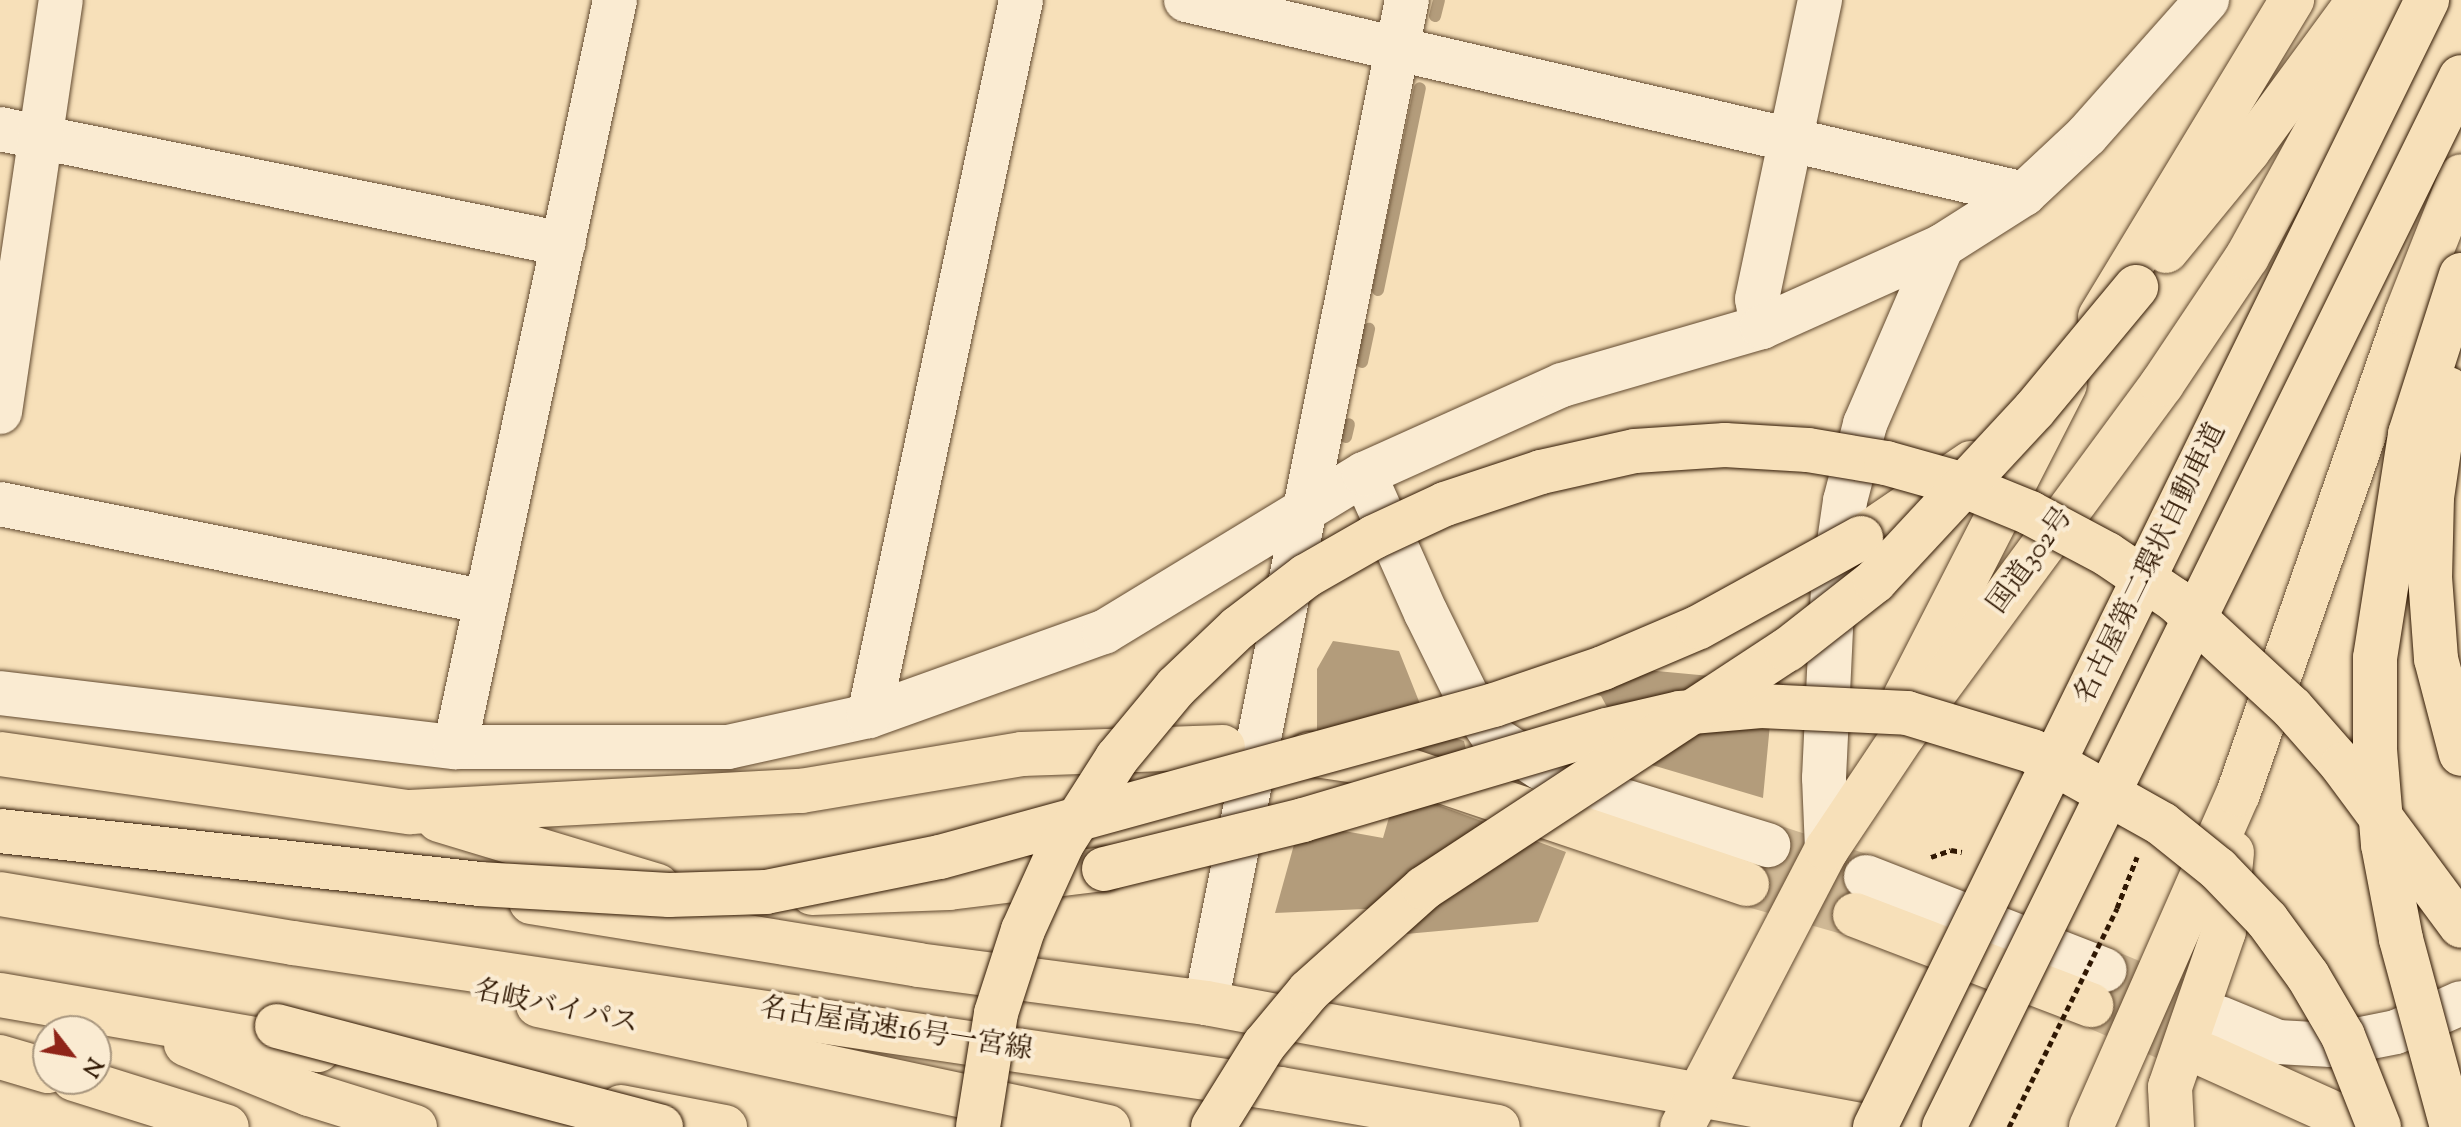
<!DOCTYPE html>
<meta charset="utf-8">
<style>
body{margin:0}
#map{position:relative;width:2461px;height:1127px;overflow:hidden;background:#f7e0b9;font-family:"Sorts Mill Goudy","Noto Serif JP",serif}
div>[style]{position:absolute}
.water>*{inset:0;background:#b39c7b}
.stream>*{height:12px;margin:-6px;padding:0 6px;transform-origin:6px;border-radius:6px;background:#b39c7b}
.minor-tunnel>*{height:44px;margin-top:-22px;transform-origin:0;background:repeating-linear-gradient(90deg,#cfb895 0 44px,transparent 0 66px)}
.highway-tunnel>*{height:44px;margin-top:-22px;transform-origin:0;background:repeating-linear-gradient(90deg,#cfb895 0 44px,transparent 0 66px)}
.path>*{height:5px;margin-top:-2.5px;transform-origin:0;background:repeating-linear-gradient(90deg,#301803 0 6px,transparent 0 10px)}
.roads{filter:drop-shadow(0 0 2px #624a30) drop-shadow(0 0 2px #624a30)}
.minor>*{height:44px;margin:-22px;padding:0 22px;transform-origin:22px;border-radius:22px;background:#faebd2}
.highway>*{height:44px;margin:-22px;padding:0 22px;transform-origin:22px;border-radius:22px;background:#f7e0b9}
.path-bridge>*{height:5px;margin-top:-2.5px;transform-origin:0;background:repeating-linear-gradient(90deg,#301803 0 6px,transparent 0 10px)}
.bridges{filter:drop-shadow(0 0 2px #301803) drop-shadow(0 0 2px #301803)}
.highway-bridge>*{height:44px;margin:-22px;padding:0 22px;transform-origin:22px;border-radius:22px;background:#f7e0b9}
span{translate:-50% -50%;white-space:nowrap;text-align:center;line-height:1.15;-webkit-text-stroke:8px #faebd2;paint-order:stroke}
.street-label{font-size:28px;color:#301803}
.north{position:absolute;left:32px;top:1015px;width:80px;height:80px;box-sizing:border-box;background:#faebd2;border:2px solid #a9977f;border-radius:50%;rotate:121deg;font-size:22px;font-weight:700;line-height:32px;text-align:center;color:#301803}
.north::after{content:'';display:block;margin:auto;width:28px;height:36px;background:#8f2418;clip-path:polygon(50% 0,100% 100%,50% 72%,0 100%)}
</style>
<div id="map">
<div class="water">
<i style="clip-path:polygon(1333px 641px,1399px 651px,1430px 729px,1464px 741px,1470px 767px,1317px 732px,1317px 669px)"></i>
<i style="clip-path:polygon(1582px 664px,1774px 682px,1763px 798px,1652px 765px,1630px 750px,1601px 696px,1580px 690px)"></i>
<i style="clip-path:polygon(1397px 790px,1566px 852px,1538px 922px,1406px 934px,1432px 906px,1275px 913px,1300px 823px,1383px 838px)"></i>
</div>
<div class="stream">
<i style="left:1435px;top:16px;width:16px;rotate:-76deg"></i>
<i style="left:1378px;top:290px;width:206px;rotate:-78.3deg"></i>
<i style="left:1362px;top:362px;width:34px;rotate:-78deg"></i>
<i style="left:1346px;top:437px;width:13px;rotate:-77deg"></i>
</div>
<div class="minor-tunnel">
<i style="left:1768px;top:845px;width:103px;rotate:18.1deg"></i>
<i style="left:2104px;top:970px;width:126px;rotate:22.5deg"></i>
</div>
<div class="highway-tunnel">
<i style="left:1747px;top:884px;width:112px;rotate:16deg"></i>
<i style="left:2091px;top:1005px;width:127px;rotate:23.7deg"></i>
</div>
<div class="path">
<i style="left:1931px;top:857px;width:21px;rotate:-19deg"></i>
<i style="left:1951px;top:850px;width:11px;rotate:10deg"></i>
<i style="left:2117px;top:908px;width:55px;rotate:-68.6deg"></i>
</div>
<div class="roads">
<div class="minor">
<i style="left:1186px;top:0;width:860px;rotate:13.03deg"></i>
<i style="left:0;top:129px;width:575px;rotate:11.54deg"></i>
<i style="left:1762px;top:327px;width:28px;rotate:-100deg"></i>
<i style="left:1757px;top:299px;width:306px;rotate:-78.1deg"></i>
<i style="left:0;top:412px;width:416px;rotate:-81.6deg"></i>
<i style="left:1364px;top:474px;width:152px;rotate:66deg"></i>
<i style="left:1426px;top:613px;width:99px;rotate:63.7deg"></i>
<i style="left:1470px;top:702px;width:43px;rotate:56.3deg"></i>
<i style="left:1494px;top:738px;width:56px;rotate:32.6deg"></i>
<i style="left:1541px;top:768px;width:65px;rotate:23.4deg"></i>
<i style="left:1601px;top:794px;width:175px;rotate:17deg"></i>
<i style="left:0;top:504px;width:496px;rotate:11.4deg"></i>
<i style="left:0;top:693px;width:458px;rotate:6.8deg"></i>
<i style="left:455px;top:747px;width:273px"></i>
<i style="left:728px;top:747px;width:144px;rotate:-12.4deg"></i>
<i style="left:869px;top:716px;width:250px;rotate:-19.7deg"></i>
<i style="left:1104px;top:632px;width:304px;rotate:-31.3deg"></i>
<i style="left:1364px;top:474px;width:217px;rotate:-24.2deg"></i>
<i style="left:1562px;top:385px;width:208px;rotate:-16.2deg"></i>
<i style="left:1762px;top:327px;width:197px;rotate:-24.2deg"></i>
<i style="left:1942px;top:246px;width:97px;rotate:-32.4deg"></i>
<i style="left:2024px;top:194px;width:86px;rotate:-43.1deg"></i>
<i style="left:2087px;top:135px;width:181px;rotate:-48.4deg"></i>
<i style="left:869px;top:716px;width:732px;rotate:-78.01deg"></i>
<i style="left:455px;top:747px;width:764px;rotate:-77.91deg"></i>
<i style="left:1827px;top:849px;width:71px;rotate:-92.4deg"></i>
<i style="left:1824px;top:778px;width:194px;rotate:-87.3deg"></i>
<i style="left:1833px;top:584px;width:84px;rotate:-81.8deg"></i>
<i style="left:1845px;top:501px;width:80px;rotate:-75.4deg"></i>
<i style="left:1865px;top:424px;width:194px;rotate:-66.6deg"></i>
<i style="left:1866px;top:877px;width:256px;rotate:21.3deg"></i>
<i style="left:1206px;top:1003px;width:1023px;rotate:-78.67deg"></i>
<i style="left:2220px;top:1018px;width:63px;rotate:22.5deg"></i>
<i style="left:2278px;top:1042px;width:53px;rotate:3.2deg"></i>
<i style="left:2331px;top:1045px;width:66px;rotate:-11.3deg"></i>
<i style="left:2396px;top:1032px;width:71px;rotate:-24deg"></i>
</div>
<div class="highway">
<i style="left:2166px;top:251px;width:129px;rotate:-50.6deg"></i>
<i style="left:2248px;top:151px;width:187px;rotate:-53.7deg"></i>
<i style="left:2100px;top:317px;width:371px;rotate:-58.8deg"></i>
<i style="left:1861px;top:538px;width:133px;rotate:-34.3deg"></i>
<i style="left:1905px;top:697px;width:351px;rotate:-62.9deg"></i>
<i style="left:0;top:754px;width:414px;rotate:8.1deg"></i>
<i style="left:410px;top:812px;width:392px;rotate:-3.1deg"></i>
<i style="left:801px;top:791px;width:224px;rotate:-9.5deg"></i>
<i style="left:1022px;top:754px;width:201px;rotate:-2deg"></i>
<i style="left:1309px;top:754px;width:94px;rotate:8.6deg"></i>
<i style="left:1402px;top:768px;width:364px;rotate:18.6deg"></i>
<i style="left:439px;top:820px;width:228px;rotate:16.8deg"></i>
<i style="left:812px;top:893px;width:137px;rotate:-2.1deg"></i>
<i style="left:949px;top:888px;width:156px;rotate:-7deg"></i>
<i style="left:0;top:894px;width:297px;rotate:9.5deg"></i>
<i style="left:293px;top:943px;width:998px;rotate:8.41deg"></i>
<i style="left:1280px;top:1089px;width:221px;rotate:9.9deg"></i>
<i style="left:531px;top:902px;width:392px;rotate:9.2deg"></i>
<i style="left:918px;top:965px;width:290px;rotate:7.5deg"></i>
<i style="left:1206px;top:1003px;width:676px;rotate:10.56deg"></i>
<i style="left:1855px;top:915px;width:253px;rotate:20.9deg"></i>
<i style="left:0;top:995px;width:323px;rotate:9.8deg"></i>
<i style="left:538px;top:1005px;width:583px;rotate:12.08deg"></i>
<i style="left:186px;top:1044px;width:133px;rotate:22.1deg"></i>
<i style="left:309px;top:1094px;width:111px;rotate:17.3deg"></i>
<i style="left:2207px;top:1056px;width:172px;rotate:24.3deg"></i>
<i style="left:0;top:1057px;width:50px;rotate:16.3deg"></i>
<i style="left:74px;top:1079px;width:160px;rotate:17.4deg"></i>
<i style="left:621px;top:1107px;width:106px;rotate:10.9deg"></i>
<i style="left:1682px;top:1127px;width:314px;rotate:-62.5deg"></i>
<i style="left:1827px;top:849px;width:138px;rotate:-56.2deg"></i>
<i style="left:1904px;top:734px;width:435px;rotate:-53.6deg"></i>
<i style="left:2162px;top:384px;width:153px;rotate:-56.2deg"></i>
<i style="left:2247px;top:257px;width:293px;rotate:-61.2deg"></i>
<i style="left:2091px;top:1127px;width:364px;rotate:-66.2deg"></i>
<i style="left:2238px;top:794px;width:508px;rotate:-70.67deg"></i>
<i style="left:2406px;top:315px;width:149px;rotate:-68.4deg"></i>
<i style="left:2172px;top:1127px;width:40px;rotate:-92.9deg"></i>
<i style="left:2170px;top:1087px;width:165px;rotate:-70.9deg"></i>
<i style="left:2224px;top:931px;width:79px;rotate:-84.2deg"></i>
</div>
</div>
<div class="path-bridge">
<i style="left:2009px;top:1127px;width:244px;rotate:-63.7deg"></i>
</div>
<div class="bridges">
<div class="highway-bridge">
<i style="left:2448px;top:389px;width:109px;rotate:98.4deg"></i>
<i style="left:2432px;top:497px;width:80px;rotate:91.4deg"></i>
<i style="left:2430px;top:577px;width:82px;rotate:85.8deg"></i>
<i style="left:2436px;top:659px;width:98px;rotate:75.3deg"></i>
<i style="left:0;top:831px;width:482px;rotate:6.3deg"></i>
<i style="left:479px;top:884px;width:190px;rotate:3.3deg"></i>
<i style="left:669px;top:895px;width:97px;rotate:-1.8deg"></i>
<i style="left:766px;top:892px;width:177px;rotate:-11.4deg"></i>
<i style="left:940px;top:857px;width:574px;rotate:-15.34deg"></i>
<i style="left:1494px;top:705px;width:115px;rotate:-18.7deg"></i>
<i style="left:1603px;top:668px;width:104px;rotate:-23.1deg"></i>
<i style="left:1699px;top:627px;width:185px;rotate:-28.8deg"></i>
<i style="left:1104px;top:869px;width:205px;rotate:-13.8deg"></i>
<i style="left:1303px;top:820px;width:317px;rotate:-16.5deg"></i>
<i style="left:1607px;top:730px;width:75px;rotate:-13.1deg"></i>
<i style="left:1680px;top:713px;width:81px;rotate:-4.9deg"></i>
<i style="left:1761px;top:706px;width:146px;rotate:2.7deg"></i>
<i style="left:1907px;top:713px;width:131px;rotate:16.9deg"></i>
<i style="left:2032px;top:751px;width:149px;rotate:29.3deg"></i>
<i style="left:2162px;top:824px;width:72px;rotate:38.8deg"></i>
<i style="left:2218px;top:869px;width:71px;rotate:46.1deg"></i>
<i style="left:2267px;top:920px;width:69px;rotate:53.8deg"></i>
<i style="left:2308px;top:976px;width:69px;rotate:59.7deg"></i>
<i style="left:2343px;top:1036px;width:98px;rotate:68.4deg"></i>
<i style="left:277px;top:1026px;width:397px;rotate:14.7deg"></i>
<i style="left:978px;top:1127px;width:115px;rotate:-81deg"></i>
<i style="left:996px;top:1013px;width:87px;rotate:-72deg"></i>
<i style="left:1023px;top:930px;width:94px;rotate:-65.6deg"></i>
<i style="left:1062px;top:844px;width:102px;rotate:-57.4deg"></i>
<i style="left:1117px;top:758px;width:92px;rotate:-50.3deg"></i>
<i style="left:1176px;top:687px;width:86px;rotate:-43.6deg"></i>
<i style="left:1238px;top:628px;width:86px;rotate:-37.4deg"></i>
<i style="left:1306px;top:576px;width:78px;rotate:-29.8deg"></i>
<i style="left:1374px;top:537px;width:78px;rotate:-24.9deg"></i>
<i style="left:1445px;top:504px;width:101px;rotate:-18.4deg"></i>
<i style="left:1541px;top:472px;width:96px;rotate:-12.6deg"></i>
<i style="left:1635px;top:451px;width:90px;rotate:-3.8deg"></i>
<i style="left:1725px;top:445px;width:83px;rotate:3.4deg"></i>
<i style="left:1808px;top:450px;width:79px;rotate:9.5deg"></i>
<i style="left:1886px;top:463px;width:74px;rotate:15.7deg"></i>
<i style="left:1957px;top:483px;width:79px;rotate:22.3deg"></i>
<i style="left:2030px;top:513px;width:87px;rotate:28deg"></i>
<i style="left:2107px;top:554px;width:82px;rotate:34.1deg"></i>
<i style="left:2175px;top:600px;width:159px;rotate:42.7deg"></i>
<i style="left:2292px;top:708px;width:76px;rotate:48.7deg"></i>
<i style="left:2342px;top:765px;width:200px;rotate:53.5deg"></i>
<i style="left:1213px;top:1127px;width:97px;rotate:-58.1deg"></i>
<i style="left:1264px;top:1045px;width:70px;rotate:-50.2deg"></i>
<i style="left:1309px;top:991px;width:154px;rotate:-41.8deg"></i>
<i style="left:1424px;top:888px;width:434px;rotate:-33.3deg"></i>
<i style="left:1787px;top:650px;width:112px;rotate:-38.1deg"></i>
<i style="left:1875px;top:581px;width:233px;rotate:-47.1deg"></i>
<i style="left:2034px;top:410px;width:160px;rotate:-50.3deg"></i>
<i style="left:1875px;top:1127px;width:1255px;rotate:-63.9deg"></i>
<i style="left:1944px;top:1127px;width:1170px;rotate:-63.79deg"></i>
<i style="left:2452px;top:1127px;width:195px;rotate:-105.2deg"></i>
<i style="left:2401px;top:939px;width:96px;rotate:-100.8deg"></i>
<i style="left:2383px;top:845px;width:96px;rotate:-94.8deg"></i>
<i style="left:2375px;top:749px;width:91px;rotate:-90deg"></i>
<i style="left:2375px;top:658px;width:227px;rotate:-81.1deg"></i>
<i style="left:2410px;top:434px;width:167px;rotate:-72.2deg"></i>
</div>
</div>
<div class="street-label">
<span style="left:2031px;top:561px;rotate:-54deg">国道302号</span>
<span style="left:2151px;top:564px;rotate:-64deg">名古屋第二環状自動車道</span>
<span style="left:556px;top:1008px;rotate:12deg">名岐バイパス</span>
<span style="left:896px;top:1030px;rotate:9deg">名古屋高速16号一宮線</span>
</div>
<div class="north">N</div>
</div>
